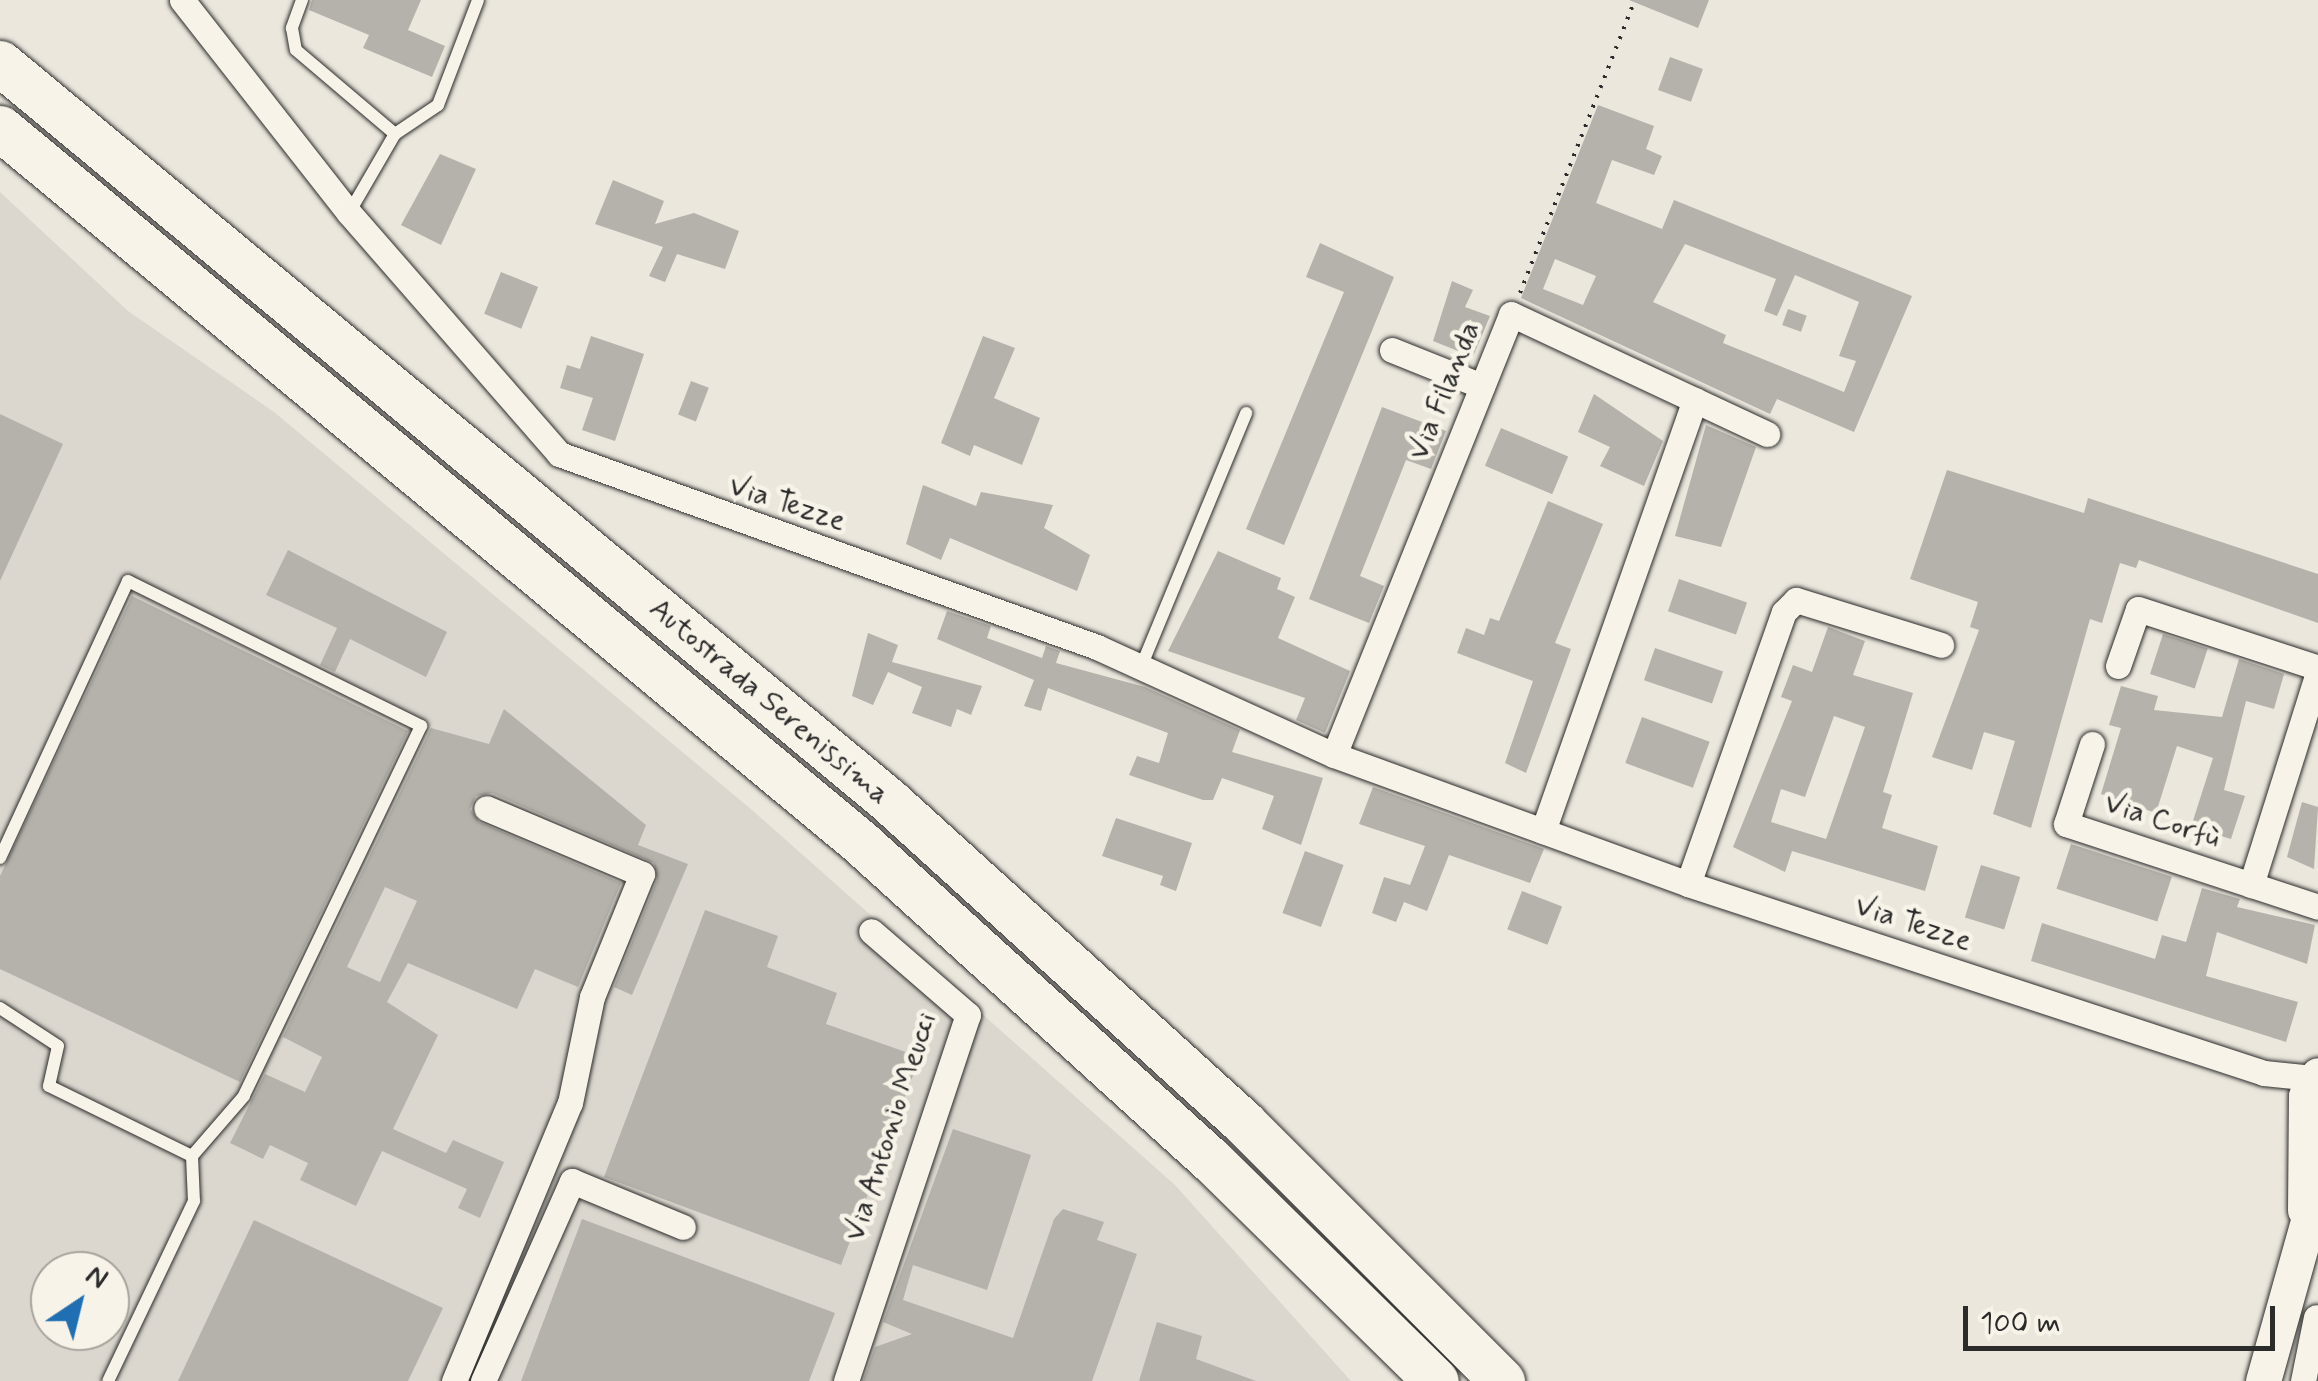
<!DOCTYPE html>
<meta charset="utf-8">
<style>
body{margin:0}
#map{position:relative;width:2318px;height:1381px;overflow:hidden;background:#ebe7dd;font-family:Mynerve,sans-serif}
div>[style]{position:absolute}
.built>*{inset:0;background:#dbd7ce}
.building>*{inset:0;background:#b5b2ab;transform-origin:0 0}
.path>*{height:4px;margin-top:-2px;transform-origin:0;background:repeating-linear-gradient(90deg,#2b2b2b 0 2.5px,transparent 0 10.5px)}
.roads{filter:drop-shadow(0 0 2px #2b2b2b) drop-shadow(0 0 2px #2b2b2b)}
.lane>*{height:12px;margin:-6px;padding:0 6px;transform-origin:6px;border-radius:6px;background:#f7f3e8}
.street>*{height:25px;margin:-12.5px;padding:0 12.5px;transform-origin:12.5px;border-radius:12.5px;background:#f7f3e8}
.secondary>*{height:35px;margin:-17.5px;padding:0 17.5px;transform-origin:17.5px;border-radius:17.5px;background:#f7f3e8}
.highway>*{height:45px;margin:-22.5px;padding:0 22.5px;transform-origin:22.5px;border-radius:22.5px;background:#f7f3e8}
span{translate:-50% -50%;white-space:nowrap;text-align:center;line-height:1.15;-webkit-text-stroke:9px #f7f3e8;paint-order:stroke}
.street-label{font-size:30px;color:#2b2b2b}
.north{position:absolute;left:30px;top:1251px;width:100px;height:100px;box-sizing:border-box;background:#f7f3e8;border:2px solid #a5a39c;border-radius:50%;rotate:35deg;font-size:28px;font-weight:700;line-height:40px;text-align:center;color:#2b2b2b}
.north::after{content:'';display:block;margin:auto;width:35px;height:45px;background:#1f6fb2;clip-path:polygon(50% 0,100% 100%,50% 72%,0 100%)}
.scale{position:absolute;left:1963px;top:1306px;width:312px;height:45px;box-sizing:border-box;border:5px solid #2b2b2b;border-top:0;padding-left:12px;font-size:30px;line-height:35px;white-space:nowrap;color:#2b2b2b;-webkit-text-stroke:8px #f7f3e8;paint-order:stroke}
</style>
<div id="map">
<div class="built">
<i style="clip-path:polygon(evenodd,0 192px,128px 311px,274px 412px,752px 810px,1175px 1185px,1351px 1381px,0 1381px,0 192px,50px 1271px,110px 1271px,110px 1331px,50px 1331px,50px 1271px)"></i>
</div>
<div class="building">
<i style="clip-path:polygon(312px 0,421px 0,408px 30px,445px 46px,432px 77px,363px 48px,369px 35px,309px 10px)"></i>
<i style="clip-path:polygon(1629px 0,1709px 0,1698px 28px)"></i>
<i style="left:1670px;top:57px;width:35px;height:35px;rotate:20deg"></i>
<i style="clip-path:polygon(evenodd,1598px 105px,1654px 126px,1646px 149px,1662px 156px,1654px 175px,1612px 160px,1596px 203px,1662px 229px,1674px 200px,1912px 296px,1854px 432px,1777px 399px,1770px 414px,1521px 298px,1598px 105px,1685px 244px,1776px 279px,1764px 311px,1777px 316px,1795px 275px,1859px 302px,1839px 356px,1856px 361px,1844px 392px,1723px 343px,1726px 335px,1653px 302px,1685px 244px,1598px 105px,1555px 259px,1596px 276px,1583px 305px,1543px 289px,1555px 259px)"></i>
<i style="clip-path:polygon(440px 154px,476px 169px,441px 245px,401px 225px)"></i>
<i style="clip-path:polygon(613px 180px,664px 201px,655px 224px,694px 213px,739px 231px,725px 269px,677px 254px,665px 282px,649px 276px,663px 247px,595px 224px)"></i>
<i style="clip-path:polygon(1320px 243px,1394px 277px,1284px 545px,1246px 529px,1344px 292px,1306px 277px)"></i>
<i style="left:501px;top:272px;width:40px;height:45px;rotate:22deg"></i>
<i style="clip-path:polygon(1452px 281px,1473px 290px,1465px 307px,1490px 316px,1473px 357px,1433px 341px)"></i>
<i style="left:1788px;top:309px;width:20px;height:17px;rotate:20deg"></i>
<i style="clip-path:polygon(591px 336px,644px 354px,615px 441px,582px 430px,593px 398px,560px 388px,567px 365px,580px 369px)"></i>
<i style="clip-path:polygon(983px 336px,1015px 348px,994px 398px,1040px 418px,1022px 465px,974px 445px,970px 456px,941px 443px)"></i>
<i style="left:691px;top:381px;width:19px;height:36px;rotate:21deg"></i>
<i style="clip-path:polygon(1594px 394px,1663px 441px,1644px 486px,1600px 466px,1610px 447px,1578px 432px)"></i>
<i style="clip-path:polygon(1382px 407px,1446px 431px,1431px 469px,1406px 460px,1360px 576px,1384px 586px,1369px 623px,1309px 599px)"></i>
<i style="clip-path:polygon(0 414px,63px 444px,0 581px)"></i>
<i style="clip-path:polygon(1706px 425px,1756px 447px,1721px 547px,1675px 536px)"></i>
<i style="left:1501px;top:428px;width:73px;height:41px;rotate:23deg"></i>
<i style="clip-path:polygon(1947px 470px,2084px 513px,2088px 498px,2318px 574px,2318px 623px,2139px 560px,2136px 568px,2120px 563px,2102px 623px,2090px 619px,2031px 828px,1993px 814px,2015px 741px,1984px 732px,1972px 770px,1932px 757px,1979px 630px,1970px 627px,1978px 602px,1910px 579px)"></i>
<i style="clip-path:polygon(923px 485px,976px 506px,981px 492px,1053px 505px,1044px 528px,1090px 555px,1077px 591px,950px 538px,941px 560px,906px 544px)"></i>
<i style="clip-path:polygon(1548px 501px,1603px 524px,1555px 643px,1571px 649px,1526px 773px,1505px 763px,1533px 681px,1457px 653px,1466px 628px,1484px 635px,1490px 618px,1499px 621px)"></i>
<i style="clip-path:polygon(288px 550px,447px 632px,426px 677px,350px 639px,335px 672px,320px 665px,337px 628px,266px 595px)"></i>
<i style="clip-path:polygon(1218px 551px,1281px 578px,1277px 589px,1295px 597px,1278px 638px,1350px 671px,1325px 733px,1296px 720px,1305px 698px,1168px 651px)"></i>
<i style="left:1679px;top:579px;width:72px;height:34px;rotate:19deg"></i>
<i style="clip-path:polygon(132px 596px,408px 731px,240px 1082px,0 969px,0 876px)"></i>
<i style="clip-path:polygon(947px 611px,991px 626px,987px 638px,1042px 658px,1046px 646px,1060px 651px,1056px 663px,1145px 687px,1240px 730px,1232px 752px,1323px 778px,1301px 845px,1262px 829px,1274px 796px,1222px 778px,1213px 800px,1203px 800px,1129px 775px,1137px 756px,1159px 763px,1168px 733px,1048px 688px,1041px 711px,1024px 706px,1034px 680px,937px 639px)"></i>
<i style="clip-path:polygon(evenodd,1828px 627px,1865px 641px,1853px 675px,1913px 693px,1883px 792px,1892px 795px,1882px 828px,1938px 846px,1925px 891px,1792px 851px,1785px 872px,1733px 847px,1792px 701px,1781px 697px,1793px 665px,1812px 672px,1828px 627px,1834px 716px,1865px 727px,1826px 839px,1771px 822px,1781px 789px,1805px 797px,1834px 716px)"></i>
<i style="clip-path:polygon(868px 633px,898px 645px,892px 662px,982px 686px,971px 715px,957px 709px,951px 727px,912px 713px,922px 687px,888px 672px,873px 705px,852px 696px)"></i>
<i style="left:2163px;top:634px;width:47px;height:42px;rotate:18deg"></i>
<i style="left:1655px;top:648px;width:72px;height:34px;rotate:19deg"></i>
<i style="clip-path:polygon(2239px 659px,2284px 674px,2274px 709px,2246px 701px,2224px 790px,2245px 796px,2231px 839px,2191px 827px,2213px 758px,2177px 746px,2156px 813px,2101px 794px,2121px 728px,2109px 725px,2121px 686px,2158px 696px,2154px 710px,2222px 717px)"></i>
<i style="clip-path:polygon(evenodd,504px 709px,646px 825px,638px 845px,688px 864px,632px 995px,614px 987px,657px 880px,654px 863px,492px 793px,476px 796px,470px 809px,479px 822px,621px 883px,578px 987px,535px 969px,517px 1009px,408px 963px,387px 1002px,438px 1035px,393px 1129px,446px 1153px,453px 1140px,504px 1162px,480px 1218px,458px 1208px,467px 1189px,382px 1151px,356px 1206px,300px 1180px,308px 1163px,270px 1145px,263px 1159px,230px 1143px,265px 1074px,305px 1092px,322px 1057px,283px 1037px,431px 728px,489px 744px,504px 709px,385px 887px,417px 901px,380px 982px,347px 967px,385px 887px)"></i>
<i style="left:1642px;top:717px;width:72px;height:49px;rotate:20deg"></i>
<i style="clip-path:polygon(1373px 787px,1544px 849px,1530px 883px,1449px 855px,1427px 911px,1404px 902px,1396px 922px,1372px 913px,1384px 877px,1410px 885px,1425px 846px,1359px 824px)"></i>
<i style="clip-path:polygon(2302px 802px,2318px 807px,2314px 869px,2287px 857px)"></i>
<i style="clip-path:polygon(1116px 818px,1192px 843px,1176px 891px,1160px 885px,1163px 876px,1102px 856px)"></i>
<i style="left:2071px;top:844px;width:106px;height:47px;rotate:18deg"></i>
<i style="left:1305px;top:851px;width:41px;height:66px;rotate:20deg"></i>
<i style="left:1981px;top:865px;width:41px;height:55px;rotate:17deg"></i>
<i style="clip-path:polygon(2202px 888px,2240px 899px,2237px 907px,2315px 925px,2307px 964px,2217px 932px,2206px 976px,2298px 1002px,2286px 1042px,2031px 961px,2042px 923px,2155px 959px,2162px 935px,2186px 942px)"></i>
<i style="left:1522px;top:891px;width:43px;height:41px;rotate:21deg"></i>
<i style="clip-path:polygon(705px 910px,778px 936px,767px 967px,837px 993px,826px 1024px,920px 1057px,841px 1265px,604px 1177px)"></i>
<i style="clip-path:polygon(953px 1129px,1031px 1155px,987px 1290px,913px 1265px,903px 1300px,1013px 1338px,1054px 1219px,1063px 1209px,1104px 1222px,1097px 1240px,1137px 1254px,1092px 1381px,863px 1381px,875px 1347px,912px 1334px,883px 1322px)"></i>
<i style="clip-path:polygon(582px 1219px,835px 1313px,809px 1381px,521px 1381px)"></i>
<i style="clip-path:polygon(254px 1220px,443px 1308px,408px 1381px,178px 1381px)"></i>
<i style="clip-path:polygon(1157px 1322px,1202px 1336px,1196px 1359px,1256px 1381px,1139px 1381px)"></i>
</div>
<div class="path">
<i style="left:1520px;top:293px;width:315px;rotate:-68.6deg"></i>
</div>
<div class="roads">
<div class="lane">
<i style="left:302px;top:0;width:30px;rotate:110deg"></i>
<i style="left:292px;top:28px;width:22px;rotate:80deg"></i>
<i style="left:296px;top:50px;width:130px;rotate:40.3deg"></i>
<i style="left:349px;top:213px;width:91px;rotate:-59.8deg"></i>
<i style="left:395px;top:134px;width:52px;rotate:-34deg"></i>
<i style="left:438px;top:105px;width:112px;rotate:-69.1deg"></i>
<i style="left:1141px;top:667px;width:275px;rotate:-67.5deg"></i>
<i style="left:0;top:858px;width:305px;rotate:-65.2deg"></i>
<i style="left:128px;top:581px;width:327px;rotate:26.3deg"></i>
<i style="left:421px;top:726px;width:410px;rotate:115.6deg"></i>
<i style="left:244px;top:1096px;width:79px;rotate:130.9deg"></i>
<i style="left:192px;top:1156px;width:45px;rotate:87.5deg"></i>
<i style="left:194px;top:1201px;width:199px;rotate:115.5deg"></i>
<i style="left:0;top:1008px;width:69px;rotate:33.2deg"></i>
<i style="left:58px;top:1046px;width:41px;rotate:102.7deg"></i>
<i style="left:49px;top:1086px;width:159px;rotate:26.1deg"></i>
</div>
<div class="street">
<i style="left:182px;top:0;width:271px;rotate:51.9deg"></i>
<i style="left:349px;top:213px;width:320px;rotate:48.9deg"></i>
<i style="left:559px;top:454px;width:572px;rotate:19.73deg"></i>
<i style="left:1097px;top:647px;width:260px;rotate:24.5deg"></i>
<i style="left:1334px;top:755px;width:377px;rotate:20deg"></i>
<i style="left:1688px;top:884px;width:606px;rotate:18.17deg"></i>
<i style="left:2264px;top:1073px;width:49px;rotate:5.8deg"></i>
<i style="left:1392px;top:350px;width:97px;rotate:21.8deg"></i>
<i style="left:2118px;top:666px;width:60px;rotate:-70.7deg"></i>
<i style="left:2138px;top:609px;width:189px;rotate:18.1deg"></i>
<i style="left:2092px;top:744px;width:84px;rotate:108deg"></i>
<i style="left:2066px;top:824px;width:265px;rotate:18.2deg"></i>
<i style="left:1334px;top:755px;width:475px;rotate:-68.1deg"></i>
<i style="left:1511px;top:314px;width:283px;rotate:25.1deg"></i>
<i style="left:1543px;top:831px;width:457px;rotate:-70.6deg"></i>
<i style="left:1688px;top:884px;width:288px;rotate:-70.6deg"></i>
<i style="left:1784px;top:612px;width:17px;rotate:-45deg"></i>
<i style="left:1796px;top:600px;width:152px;rotate:17.2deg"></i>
<i style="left:2251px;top:885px;width:222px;rotate:-72.5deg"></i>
<i style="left:454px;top:1381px;width:301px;rotate:-67.4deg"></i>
<i style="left:570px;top:1103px;width:108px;rotate:-78.3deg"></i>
<i style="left:592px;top:997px;width:133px;rotate:-67.9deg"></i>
<i style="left:642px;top:874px;width:169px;rotate:-157.1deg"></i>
<i style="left:483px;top:1381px;width:219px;rotate:-66deg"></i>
<i style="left:572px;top:1181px;width:120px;rotate:22.5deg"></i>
<i style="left:846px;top:1381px;width:386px;rotate:-71.6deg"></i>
<i style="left:968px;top:1015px;width:128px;rotate:-139.1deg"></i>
<i style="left:2303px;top:1381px;width:65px;rotate:-78.5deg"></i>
</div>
<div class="secondary">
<i style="left:2305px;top:1210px;width:114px;rotate:-89.5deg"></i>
<i style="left:2306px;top:1096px;width:24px;rotate:-60deg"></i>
<i style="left:2263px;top:1381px;width:204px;rotate:-74.3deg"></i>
</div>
<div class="highway">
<i style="left:0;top:63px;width:1154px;rotate:39.69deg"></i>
<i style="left:888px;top:800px;width:481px;rotate:42.2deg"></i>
<i style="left:1244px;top:1123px;width:365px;rotate:45deg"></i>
<i style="left:0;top:128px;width:1118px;rotate:39.7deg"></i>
<i style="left:860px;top:842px;width:474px;rotate:42.2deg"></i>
<i style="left:1211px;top:1160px;width:315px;rotate:44.5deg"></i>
</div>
</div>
<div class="street-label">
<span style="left:1445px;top:391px;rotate:-68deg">Via Filanda</span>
<span style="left:787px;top:504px;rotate:18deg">Via Tezze</span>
<span style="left:769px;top:702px;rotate:40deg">Autostrada Serenissima</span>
<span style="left:2162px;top:821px;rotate:18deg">Via Corfù</span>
<span style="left:1913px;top:924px;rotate:18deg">Via Tezze</span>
<span style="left:891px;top:1127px;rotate:-72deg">Via Antonio Meucci</span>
</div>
<div class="north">N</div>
<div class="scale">100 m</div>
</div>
